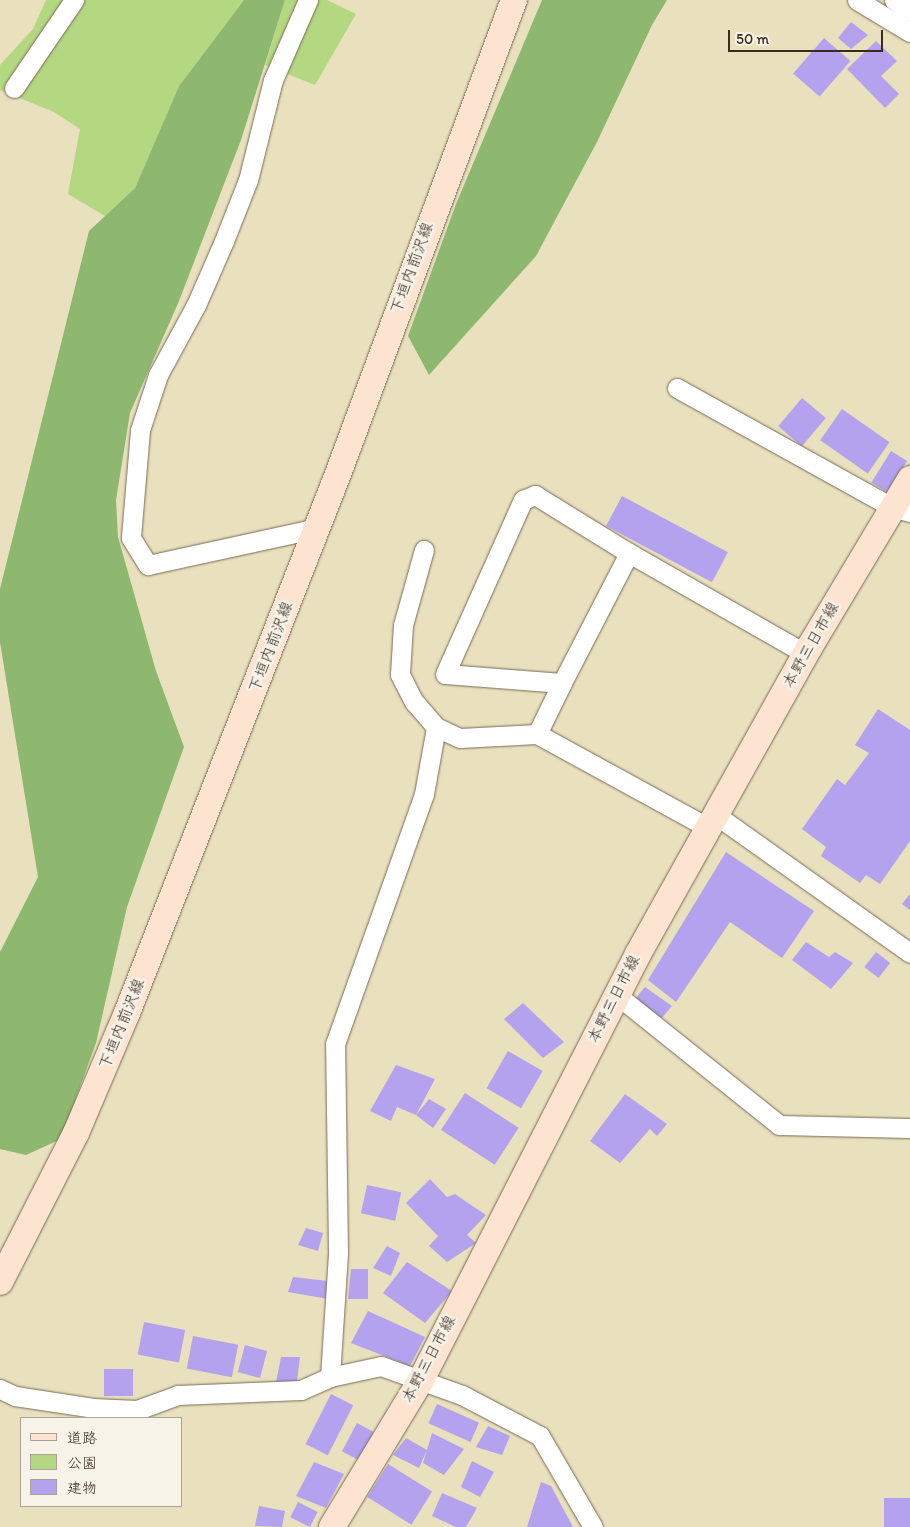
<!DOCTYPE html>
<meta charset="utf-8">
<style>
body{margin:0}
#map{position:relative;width:910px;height:1527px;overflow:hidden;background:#e9e0bd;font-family:Itim,"Klee One",sans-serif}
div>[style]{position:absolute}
.green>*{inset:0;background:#b3d881}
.forest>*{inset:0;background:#8eb86f}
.building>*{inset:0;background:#b4a2ee;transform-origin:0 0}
.roads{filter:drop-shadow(0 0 1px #786a56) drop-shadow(0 0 1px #786a56)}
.street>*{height:19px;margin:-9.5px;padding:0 9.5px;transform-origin:9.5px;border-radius:9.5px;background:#fff}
.secondary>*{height:26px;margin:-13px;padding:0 13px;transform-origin:13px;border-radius:13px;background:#fde4d1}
span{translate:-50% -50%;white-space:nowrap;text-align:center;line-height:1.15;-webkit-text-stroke:5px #f7f3e8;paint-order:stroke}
.street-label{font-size:16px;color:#3b2a1e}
.legend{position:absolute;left:20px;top:1417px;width:162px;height:90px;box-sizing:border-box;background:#f7f3e8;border:1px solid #aca397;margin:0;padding:6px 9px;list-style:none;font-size:15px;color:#3b2a1e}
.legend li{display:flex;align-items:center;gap:10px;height:25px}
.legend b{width:25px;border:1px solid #aca397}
.scale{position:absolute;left:728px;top:30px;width:155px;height:22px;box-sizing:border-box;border:2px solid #3b2a1e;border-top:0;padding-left:6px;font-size:15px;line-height:18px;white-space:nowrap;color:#3b2a1e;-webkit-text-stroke:4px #f7f3e8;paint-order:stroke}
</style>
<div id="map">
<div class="green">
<i style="clip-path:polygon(46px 0,244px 0,179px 86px,135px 188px,105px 216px,68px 194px,80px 129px,54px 112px,0 90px,0 65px,33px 29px)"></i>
<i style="clip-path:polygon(285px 0,327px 0,356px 14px,315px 85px,265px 65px)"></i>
</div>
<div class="forest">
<i style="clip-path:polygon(244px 0,285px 0,241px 140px,179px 301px,130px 413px,116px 500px,118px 537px,156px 671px,184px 747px,127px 907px,96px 1043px,61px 1139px,26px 1155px,0 1149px,0 952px,38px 877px,0 642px,0 589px,89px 231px,135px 188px,179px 86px)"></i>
<i style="clip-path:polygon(542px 0,667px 0,652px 25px,597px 142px,536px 256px,429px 375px,408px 336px,456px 204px)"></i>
</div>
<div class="building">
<i style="clip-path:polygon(851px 22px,868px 35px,851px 49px,838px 38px)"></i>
<i style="left:824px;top:38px;width:35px;height:47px;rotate:41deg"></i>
<i style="clip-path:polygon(876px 41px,897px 61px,881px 76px,899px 94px,885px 108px,847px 69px)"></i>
<i style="left:802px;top:398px;width:31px;height:37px;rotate:40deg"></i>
<i style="left:842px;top:409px;width:58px;height:38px;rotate:35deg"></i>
<i style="left:891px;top:451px;width:19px;height:37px;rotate:32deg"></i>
<i style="left:622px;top:496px;width:120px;height:34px;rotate:28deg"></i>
<i style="clip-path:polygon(878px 709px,910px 730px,910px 841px,880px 884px,866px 875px,860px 883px,821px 856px,826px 847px,802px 829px,837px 779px,845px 785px,869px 753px,855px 745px)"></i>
<i style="clip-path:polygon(726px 852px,814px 911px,782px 958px,730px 922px,676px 1002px,648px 980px)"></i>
<i style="clip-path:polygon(910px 894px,910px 910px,902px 904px)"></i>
<i style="clip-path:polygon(806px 942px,829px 957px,835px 952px,853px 963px,831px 989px,792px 960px)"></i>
<i style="left:876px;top:952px;width:18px;height:19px;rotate:38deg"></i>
<i style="clip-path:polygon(645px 987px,672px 1006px,660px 1020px,635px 999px)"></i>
<i style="clip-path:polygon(523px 1003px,564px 1042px,543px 1058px,504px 1019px)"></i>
<i style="left:508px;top:1051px;width:40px;height:43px;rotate:30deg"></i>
<i style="clip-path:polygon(396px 1065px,435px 1079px,416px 1115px,397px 1107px,391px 1121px,370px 1111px)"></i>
<i style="left:465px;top:1093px;width:64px;height:44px;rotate:33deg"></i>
<i style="clip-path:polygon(625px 1094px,667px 1124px,657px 1136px,650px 1129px,620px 1163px,590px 1141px)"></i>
<i style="clip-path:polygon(429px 1099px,446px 1109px,433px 1128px,416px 1115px)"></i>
<i style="clip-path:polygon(430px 1179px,447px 1197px,455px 1194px,486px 1215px,467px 1235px,476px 1243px,447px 1262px,429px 1246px,438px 1236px,406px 1203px)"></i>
<i style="left:367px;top:1185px;width:35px;height:29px;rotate:12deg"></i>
<i style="clip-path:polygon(306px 1228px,323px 1233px,318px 1251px,298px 1245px)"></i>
<i style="clip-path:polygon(387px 1246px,400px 1253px,391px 1276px,373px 1268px)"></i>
<i style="clip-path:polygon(407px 1262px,452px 1291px,425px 1323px,383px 1293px)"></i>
<i style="clip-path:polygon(351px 1269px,368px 1269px,368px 1299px,348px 1299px)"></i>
<i style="clip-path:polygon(293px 1277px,328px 1281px,328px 1299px,288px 1292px)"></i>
<i style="clip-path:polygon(368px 1311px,425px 1337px,410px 1366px,351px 1343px)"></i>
<i style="left:144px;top:1322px;width:42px;height:33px;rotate:11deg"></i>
<i style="left:193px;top:1336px;width:46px;height:33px;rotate:11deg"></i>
<i style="left:245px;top:1345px;width:23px;height:28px;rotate:15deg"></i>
<i style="clip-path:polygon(281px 1357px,300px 1357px,297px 1381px,276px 1382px)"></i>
<i style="left:104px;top:1369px;width:29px;height:27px"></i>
<i style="left:331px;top:1394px;width:25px;height:56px;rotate:27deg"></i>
<i style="left:437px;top:1404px;width:46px;height:21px;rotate:24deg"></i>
<i style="left:357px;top:1423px;width:19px;height:32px;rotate:28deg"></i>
<i style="clip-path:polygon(488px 1426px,510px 1436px,502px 1455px,476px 1447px)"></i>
<i style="clip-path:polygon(432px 1433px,464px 1449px,444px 1475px,423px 1463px,427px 1450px,419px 1468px,393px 1455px,406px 1438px,427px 1450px)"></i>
<i style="clip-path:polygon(472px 1461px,494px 1472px,480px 1497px,461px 1487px)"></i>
<i style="clip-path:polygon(314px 1462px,344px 1474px,326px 1508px,296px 1496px)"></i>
<i style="left:388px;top:1464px;width:52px;height:39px;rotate:32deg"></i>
<i style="clip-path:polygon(541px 1482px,551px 1486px,573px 1527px,527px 1527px)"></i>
<i style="clip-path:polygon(442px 1493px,477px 1508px,466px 1527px,456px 1527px,432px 1516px)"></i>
<i style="left:910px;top:1498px;width:29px;height:26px;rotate:90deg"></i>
<i style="left:298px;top:1502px;width:22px;height:17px;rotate:27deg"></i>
<i style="clip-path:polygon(259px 1506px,285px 1511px,282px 1527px,255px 1526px)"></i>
</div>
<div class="roads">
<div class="street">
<i style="left:308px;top:0;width:87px;rotate:113.6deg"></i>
<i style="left:273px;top:80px;width:103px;rotate:104deg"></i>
<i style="left:248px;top:180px;width:66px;rotate:111.5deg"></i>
<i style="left:224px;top:241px;width:70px;rotate:113.6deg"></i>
<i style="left:196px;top:305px;width:80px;rotate:118.5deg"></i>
<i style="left:158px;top:375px;width:58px;rotate:108.1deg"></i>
<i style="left:140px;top:430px;width:108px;rotate:94.8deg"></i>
<i style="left:131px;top:538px;width:32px;rotate:58deg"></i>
<i style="left:148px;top:565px;width:173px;rotate:-12.3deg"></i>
<i style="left:857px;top:0;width:62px;rotate:31.1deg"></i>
<i style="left:894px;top:0;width:19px;rotate:35deg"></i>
<i style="left:14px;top:88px;width:107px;rotate:-55.7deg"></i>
<i style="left:677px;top:388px;width:246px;rotate:29deg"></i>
<i style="left:892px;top:507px;width:19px;rotate:16deg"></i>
<i style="left:535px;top:495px;width:110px;rotate:31.7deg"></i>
<i style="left:629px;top:553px;width:146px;rotate:117.3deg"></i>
<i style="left:562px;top:683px;width:117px;rotate:-175.6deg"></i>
<i style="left:445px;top:674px;width:191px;rotate:-65.9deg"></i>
<i style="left:523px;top:500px;width:13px;rotate:-23deg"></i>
<i style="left:629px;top:553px;width:204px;rotate:29.7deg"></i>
<i style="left:436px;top:727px;width:26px;rotate:25deg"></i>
<i style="left:460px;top:738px;width:77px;rotate:-3deg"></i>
<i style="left:537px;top:734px;width:57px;rotate:-63.9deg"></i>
<i style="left:537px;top:734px;width:196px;rotate:28.7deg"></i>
<i style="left:716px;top:815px;width:238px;rotate:35.4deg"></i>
<i style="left:617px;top:995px;width:208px;rotate:38.7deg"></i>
<i style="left:779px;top:1125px;width:131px;rotate:1.3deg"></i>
<i style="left:330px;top:1377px;width:125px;rotate:-86.3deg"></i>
<i style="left:338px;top:1252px;width:208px;rotate:-90.8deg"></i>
<i style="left:335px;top:1044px;width:265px;rotate:-70.4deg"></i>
<i style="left:424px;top:794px;width:68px;rotate:-79.8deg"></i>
<i style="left:436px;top:727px;width:33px;rotate:-131deg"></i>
<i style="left:414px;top:702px;width:31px;rotate:-117deg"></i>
<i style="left:400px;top:674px;width:49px;rotate:-86.5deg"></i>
<i style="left:403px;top:625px;width:78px;rotate:-74.4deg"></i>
<i style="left:0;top:1389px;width:17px;rotate:25deg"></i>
<i style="left:15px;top:1396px;width:79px;rotate:8.7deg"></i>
<i style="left:93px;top:1408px;width:44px;rotate:2.6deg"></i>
<i style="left:137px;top:1410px;width:44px;rotate:-20.1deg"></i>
<i style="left:178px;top:1395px;width:123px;rotate:-2.3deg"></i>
<i style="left:301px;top:1390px;width:32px;rotate:-24deg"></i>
<i style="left:330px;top:1377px;width:52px;rotate:-12.2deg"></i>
<i style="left:381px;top:1366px;width:86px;rotate:19.7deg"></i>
<i style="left:462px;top:1395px;width:88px;rotate:27.7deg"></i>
<i style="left:540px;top:1436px;width:105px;rotate:59.8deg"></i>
</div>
<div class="secondary">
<i style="left:0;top:1282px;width:167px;rotate:-63deg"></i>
<i style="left:76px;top:1133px;width:130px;rotate:-67deg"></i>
<i style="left:127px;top:1013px;width:579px;rotate:-68.62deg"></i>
<i style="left:338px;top:474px;width:506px;rotate:-69.63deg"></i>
<i style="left:332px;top:1527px;width:172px;rotate:-58.8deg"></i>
<i style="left:421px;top:1380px;width:478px;rotate:-63deg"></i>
<i style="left:638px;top:954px;width:351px;rotate:-60.8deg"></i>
<i style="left:809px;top:648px;width:197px;rotate:-59.1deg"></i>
</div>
</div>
<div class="street-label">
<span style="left:412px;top:268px;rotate:-70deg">下垣内前沢線</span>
<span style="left:811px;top:645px;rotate:-60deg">本野三日市線</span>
<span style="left:271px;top:647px;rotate:-69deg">下垣内前沢線</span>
<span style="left:614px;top:999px;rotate:-63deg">本野三日市線</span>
<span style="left:122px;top:1024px;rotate:-68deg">下垣内前沢線</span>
<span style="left:429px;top:1359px;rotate:-62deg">本野三日市線</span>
</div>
<ul class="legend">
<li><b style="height:6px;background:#fde4d1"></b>道路</li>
<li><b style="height:14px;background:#b3d881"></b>公園</li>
<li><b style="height:14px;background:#b4a2ee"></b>建物</li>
</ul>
<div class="scale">50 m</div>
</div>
